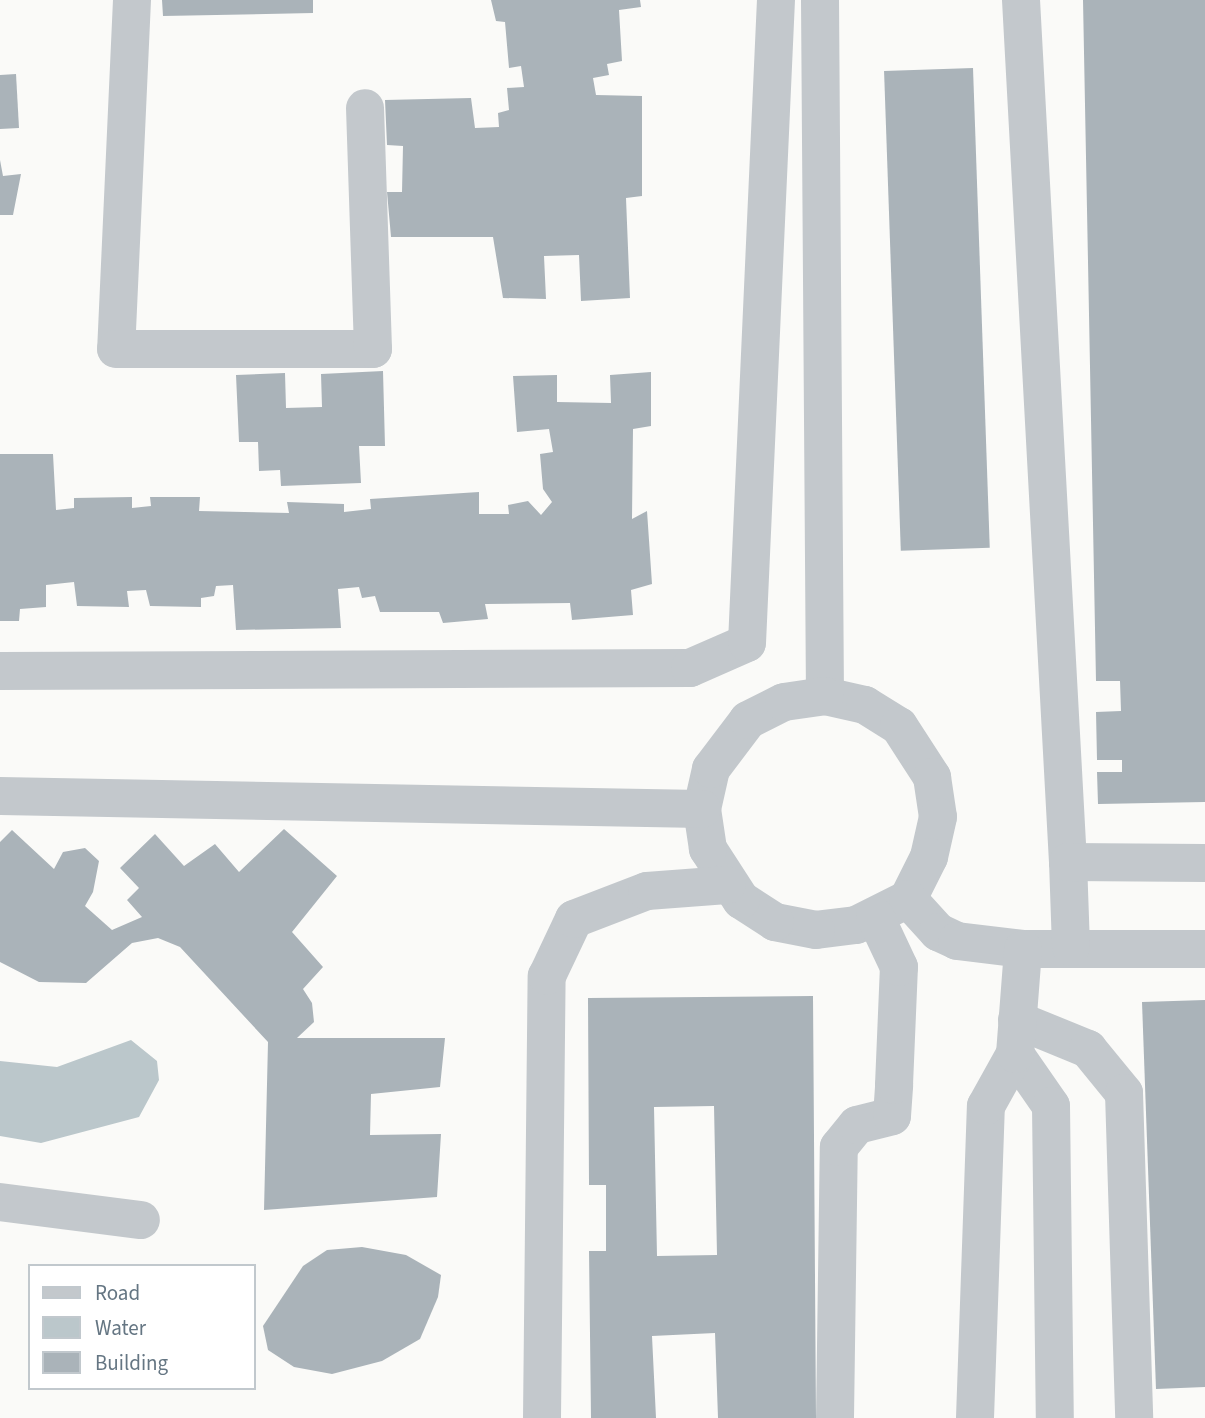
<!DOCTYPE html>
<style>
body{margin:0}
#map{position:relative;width:1205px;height:1418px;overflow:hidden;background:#fafaf8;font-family:"Source Sans 3",sans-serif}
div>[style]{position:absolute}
.water>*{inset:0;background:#bbc7cb}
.building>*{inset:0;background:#aab3b9;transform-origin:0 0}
.minor>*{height:38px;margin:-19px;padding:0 19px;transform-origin:19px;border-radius:19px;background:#c3c8cc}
span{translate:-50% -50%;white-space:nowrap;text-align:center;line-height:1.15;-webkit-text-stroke:7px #fff;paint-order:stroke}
.legend{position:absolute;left:28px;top:1264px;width:228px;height:126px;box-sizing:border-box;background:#fff;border:2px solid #c1c8cd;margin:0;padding:9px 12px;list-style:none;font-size:21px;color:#657683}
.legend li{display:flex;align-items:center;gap:14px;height:35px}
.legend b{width:35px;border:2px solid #c1c8cd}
</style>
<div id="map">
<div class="water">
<i style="clip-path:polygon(131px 1040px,157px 1061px,159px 1080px,139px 1117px,41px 1143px,0 1136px,0 1061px,57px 1067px)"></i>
</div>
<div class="building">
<i style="clip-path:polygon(162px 0,313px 0,313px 13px,163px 16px)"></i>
<i style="clip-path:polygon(491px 0,640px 0,641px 7px,619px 10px,622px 61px,607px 64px,609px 75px,593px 78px,596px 95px,642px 96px,642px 196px,626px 198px,630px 298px,581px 301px,579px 255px,544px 256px,546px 299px,503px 298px,493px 237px,391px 237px,387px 192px,402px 192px,403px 146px,387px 145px,385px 100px,471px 98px,475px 128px,499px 127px,498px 113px,509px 110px,507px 88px,524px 87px,521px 66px,509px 68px,505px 22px,496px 21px)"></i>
<i style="clip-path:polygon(1083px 0,1205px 0,1205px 802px,1098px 804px,1097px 772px,1122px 772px,1122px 760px,1097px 760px,1096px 712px,1121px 711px,1120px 681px,1096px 681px)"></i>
<i style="left:973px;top:68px;width:480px;height:89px;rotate:88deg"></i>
<i style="clip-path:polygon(16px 74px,19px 128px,0 129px,0 75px)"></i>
<i style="clip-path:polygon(0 160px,3px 176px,21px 174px,13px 215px,0 215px)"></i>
<i style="clip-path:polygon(383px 371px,385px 446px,359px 446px,361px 483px,281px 486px,280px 470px,259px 471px,258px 442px,239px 442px,236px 375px,285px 373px,286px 408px,322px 407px,321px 374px)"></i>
<i style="clip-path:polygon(651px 372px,651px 426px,633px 429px,632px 519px,647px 511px,652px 584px,631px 590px,633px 615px,572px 620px,570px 603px,485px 604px,488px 619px,443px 623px,439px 612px,380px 612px,375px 596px,362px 598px,359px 587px,338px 589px,341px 628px,236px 630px,233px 585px,216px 586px,214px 596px,201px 598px,201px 607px,150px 606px,146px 590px,127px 591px,129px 607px,77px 606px,74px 582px,46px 585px,46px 607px,20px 609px,19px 621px,0 621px,0 454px,53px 454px,56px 510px,74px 508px,74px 498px,132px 497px,132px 508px,151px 506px,150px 497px,200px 497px,199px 511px,289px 513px,287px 502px,344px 504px,344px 512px,371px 509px,370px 499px,479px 492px,479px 514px,509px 514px,508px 505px,528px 501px,541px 515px,552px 502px,543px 489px,540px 454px,553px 452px,549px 429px,517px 432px,513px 376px,557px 375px,557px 402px,611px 403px,610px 375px)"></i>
<i style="clip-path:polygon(284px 829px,337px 876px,292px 932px,323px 967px,303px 989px,312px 1003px,314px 1022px,297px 1038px,445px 1038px,440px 1087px,371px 1094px,370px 1135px,441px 1134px,437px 1197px,264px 1210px,268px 1042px,180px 947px,158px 938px,132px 943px,86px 983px,39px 982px,0 962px,0 842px,12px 830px,54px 869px,63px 852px,85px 848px,99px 861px,93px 892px,85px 906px,112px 930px,142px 917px,127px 900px,139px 888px,120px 868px,155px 834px,184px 866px,215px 844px,239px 872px)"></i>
<i style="clip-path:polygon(evenodd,813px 996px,816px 1418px,718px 1418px,715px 1333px,652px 1336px,656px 1418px,591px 1418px,589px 1251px,606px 1251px,606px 1185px,589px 1185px,588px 998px,813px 996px,714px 1106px,717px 1255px,657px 1256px,654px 1107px,714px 1106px)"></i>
<i style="clip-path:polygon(1205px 1000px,1205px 1387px,1156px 1389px,1142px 1002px)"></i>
<i style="clip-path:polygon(362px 1247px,406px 1255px,441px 1275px,438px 1297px,420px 1339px,382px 1361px,332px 1374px,294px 1367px,268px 1350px,263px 1326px,303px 1266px,327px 1250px)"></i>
</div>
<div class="minor">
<i style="left:132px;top:0;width:349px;rotate:92.6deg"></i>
<i style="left:116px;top:349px;width:257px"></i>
<i style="left:373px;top:349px;width:241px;rotate:-91.9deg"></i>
<i style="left:820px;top:0;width:696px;rotate:89.59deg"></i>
<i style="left:1021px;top:0;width:863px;rotate:86.88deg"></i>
<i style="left:0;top:671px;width:690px;rotate:-0.25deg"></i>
<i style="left:690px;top:668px;width:62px;rotate:-23.7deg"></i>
<i style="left:747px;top:643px;width:644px;rotate:-87.42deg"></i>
<i style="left:825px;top:696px;width:41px;rotate:12.7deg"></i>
<i style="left:865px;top:705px;width:40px;rotate:32deg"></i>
<i style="left:899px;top:726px;width:61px;rotate:57.1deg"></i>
<i style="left:932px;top:777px;width:40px;rotate:81.5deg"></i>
<i style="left:938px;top:817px;width:41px;rotate:102.7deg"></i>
<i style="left:929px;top:857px;width:47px;rotate:116.6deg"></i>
<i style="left:908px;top:899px;width:58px;rotate:153.4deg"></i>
<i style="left:856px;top:925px;width:40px;rotate:172.9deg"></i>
<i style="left:816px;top:930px;width:42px;rotate:-169deg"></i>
<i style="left:775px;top:922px;width:40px;rotate:-147.1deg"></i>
<i style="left:741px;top:900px;width:61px;rotate:-122.9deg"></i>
<i style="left:708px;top:849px;width:40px;rotate:-98.5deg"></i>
<i style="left:702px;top:809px;width:41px;rotate:-77.3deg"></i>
<i style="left:711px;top:769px;width:61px;rotate:-52.9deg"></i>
<i style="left:748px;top:720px;width:40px;rotate:-26.6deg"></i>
<i style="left:784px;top:702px;width:41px;rotate:-8.3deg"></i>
<i style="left:0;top:796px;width:702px;rotate:1.06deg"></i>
<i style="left:908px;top:899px;width:45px;rotate:47.7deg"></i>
<i style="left:938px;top:932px;width:21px;rotate:25deg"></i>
<i style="left:957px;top:941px;width:66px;rotate:6.9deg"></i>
<i style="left:1023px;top:949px;width:182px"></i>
<i style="left:1071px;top:947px;width:85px;rotate:-92deg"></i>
<i style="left:1068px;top:862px;width:137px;rotate:0.4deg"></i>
<i style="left:1017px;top:1020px;width:77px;rotate:22.2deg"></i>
<i style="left:1088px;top:1049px;width:57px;rotate:50.7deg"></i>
<i style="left:1124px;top:1093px;width:325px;rotate:88.2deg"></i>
<i style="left:1015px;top:1054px;width:63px;rotate:55.3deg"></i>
<i style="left:1051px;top:1106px;width:312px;rotate:89.3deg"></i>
<i style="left:0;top:1202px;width:142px;rotate:7.3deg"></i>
<i style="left:542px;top:1418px;width:442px;rotate:-89.4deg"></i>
<i style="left:547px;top:976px;width:63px;rotate:-64.7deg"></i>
<i style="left:574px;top:919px;width:78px;rotate:-21deg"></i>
<i style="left:647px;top:891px;width:80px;rotate:-4.3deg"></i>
<i style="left:835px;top:1418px;width:271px;rotate:-89.2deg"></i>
<i style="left:839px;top:1147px;width:28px;rotate:-51deg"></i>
<i style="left:857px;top:1125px;width:36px;rotate:-14deg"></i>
<i style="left:892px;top:1116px;width:31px;rotate:-86deg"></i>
<i style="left:894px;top:1085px;width:118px;rotate:-87.6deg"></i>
<i style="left:899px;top:967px;width:56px;rotate:-115.2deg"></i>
<i style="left:975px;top:1418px;width:312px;rotate:-88deg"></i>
<i style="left:986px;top:1106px;width:60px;rotate:-60.9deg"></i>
<i style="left:1015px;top:1054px;width:105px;rotate:-85.6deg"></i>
</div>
<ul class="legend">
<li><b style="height:9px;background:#c3c8cc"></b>Road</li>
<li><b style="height:19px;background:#bbc7cb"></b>Water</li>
<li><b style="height:19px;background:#aab3b9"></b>Building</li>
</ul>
</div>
